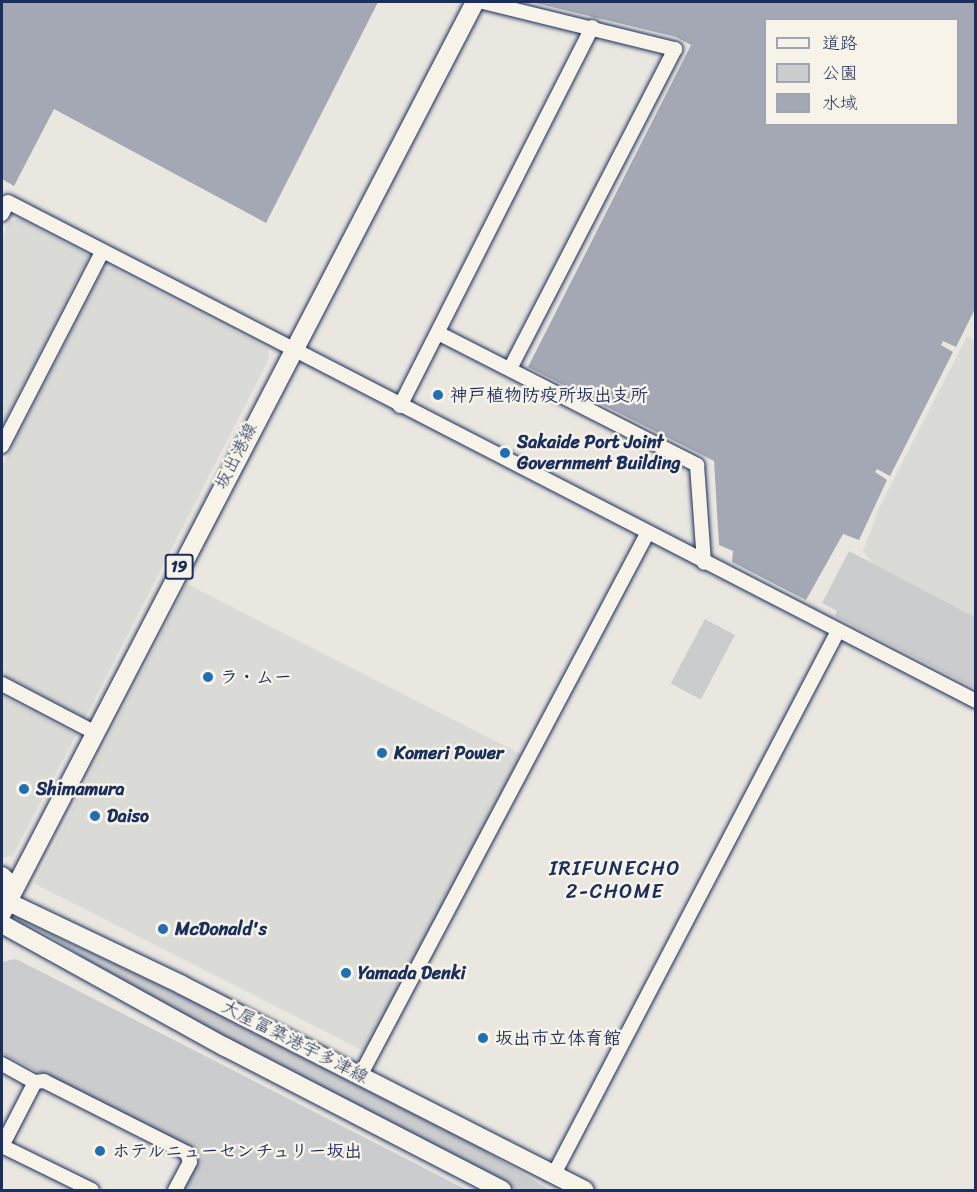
<!DOCTYPE html>
<meta charset="utf-8">
<style>
body{margin:0}
#map{position:relative;width:977px;height:1192px;overflow:hidden;background:#eae7e0;font-family:Sriracha,"Klee One",sans-serif}
div>[style]{position:absolute}
.built>*{inset:0;background:#dadad6;transform-origin:0 0}
.green>*{inset:0;background:#cbcccd;transform-origin:0 0}
.water>*{inset:0;background:#a3a8b4}
.roads{filter:drop-shadow(0 0 2px #1b2f5e) drop-shadow(0 0 2px #1b2f5e)}
.minor>*{height:14px;margin:-7px;padding:0 7px;transform-origin:7px;border-radius:7px;background:#f7f3e8}
.major>*{height:18px;margin:-9px;padding:0 9px;transform-origin:9px;border-radius:9px;background:#f7f3e8}
.dots>*{width:16px;height:16px;translate:-50% -50%;box-sizing:border-box;border:3px solid #f7f3e8;border-radius:50%}
span{translate:-50% -50%;white-space:nowrap;text-align:center;line-height:1.15;-webkit-text-stroke:5px #f7f3e8;paint-order:stroke}
.shield-label span{padding:2px 4px;background:#f7f3e8;border:2px solid;border-radius:4px;-webkit-text-stroke-width:0}
.shield-label{font-size:16px;color:#1b2f5e;font-weight:700}
.poi-label{font-size:18px;color:#1b2f5e;font-weight:700}
.left{translate:0 -50%;text-align:left}
.street-label{font-size:18px;color:#1b2f5e}
.neighbourhood-label{font-size:20px;color:#1b2f5e;letter-spacing:1.5px}
.frame{position:absolute;inset:0;border:3px solid #1b2f5e;pointer-events:none}
.legend{position:absolute;left:764px;top:18px;width:195px;height:108px;box-sizing:border-box;background:#f7f3e8;border:2px solid #9fa5b1;margin:0;padding:8px 10px;list-style:none;font-size:18px;color:#1b2f5e}
.legend li{display:flex;align-items:center;gap:12px;height:30px}
.legend b{width:30px;border:2px solid #9fa5b1}
</style>
<div id="map">
<div class="built">
<i style="clip-path:polygon(19px 219px,89px 256px,2px 426px,2px 237px,9px 222px)"></i>
<i style="clip-path:polygon(112px 268px,268px 349px,269px 359px,85px 718px,2px 674px,2px 467px,103px 270px)"></i>
<i style="clip-path:polygon(967px 336px,976px 341px,975px 617px,872px 563px,863px 551px,879px 508px)"></i>
<i style="left:187px;top:584px;width:375px;height:336px;rotate:27deg"></i>
<i style="clip-path:polygon(2px 696px,76px 735px,13px 855px,2px 858px)"></i>
</div>
<div class="green">
<i style="clip-path:polygon(849px 551px,975px 617px,975px 688px,835px 616px,837px 611px,822px 603px)"></i>
<i style="left:705px;top:619px;width:34px;height:73px;rotate:28deg"></i>
<i style="clip-path:polygon(30px 924px,192px 1001px,480px 1148px,550px 1190px,517px 1190px,181px 1018px)"></i>
<i style="clip-path:polygon(16px 959px,467px 1190px,179px 1190px,196px 1153px,2px 1053px,2px 962px)"></i>
</div>
<div class="water">
<i style="clip-path:polygon(2px 2px,378px 2px,266px 223px,54px 109px,14px 186px,2px 179px)"></i>
<i style="clip-path:polygon(evenodd,531px 2px,975px 2px,975px 309px,956px 347px,943px 341px,941px 345px,953px 352px,890px 476px,877px 469px,875px 472px,887px 480px,859px 540px,843px 534px,806px 600px,732px 562px,733px 551px,719px 545px,714px 461px,528px 367px,691px 45px,676px 37px,531px 2px,766px 20px,958px 20px,958px 124px,766px 124px,766px 20px)"></i>
</div>
<div class="roads">
<div class="minor">
<i style="left:483px;top:2px;width:198px;rotate:13.8deg"></i>
<i style="left:675px;top:49px;width:360px;rotate:117.3deg"></i>
<i style="left:2px;top:214px;width:13px;rotate:-63deg"></i>
<i style="left:8px;top:202px;width:1089px;rotate:27.27deg"></i>
<i style="left:438px;top:333px;width:291px;rotate:27deg"></i>
<i style="left:697px;top:465px;width:98px;rotate:85.9deg"></i>
<i style="left:400px;top:406px;width:425px;rotate:-63.1deg"></i>
<i style="left:2px;top:446px;width:218px;rotate:-62.7deg"></i>
<i style="left:2px;top:684px;width:104px;rotate:27.6deg"></i>
<i style="left:2px;top:1064px;width:38px;rotate:29deg"></i>
<i style="left:35px;top:1082px;width:9px;rotate:-6deg"></i>
<i style="left:44px;top:1081px;width:160px;rotate:26.7deg"></i>
<i style="left:187px;top:1153px;width:9px;rotate:72deg"></i>
<i style="left:190px;top:1162px;width:32px;rotate:118deg"></i>
<i style="left:360px;top:1076px;width:613px;rotate:-62.1deg"></i>
<i style="left:2px;top:1146px;width:100px;rotate:26.1deg"></i>
<i style="left:2px;top:1146px;width:72px;rotate:-62.7deg"></i>
<i style="left:554px;top:1174px;width:613px;rotate:-62.39deg"></i>
</div>
<div class="major">
<i style="left:2px;top:876px;width:6px;rotate:45deg"></i>
<i style="left:6px;top:880px;width:22px;rotate:87deg"></i>
<i style="left:2px;top:899px;width:199px;rotate:25.5deg"></i>
<i style="left:182px;top:985px;width:452px;rotate:27deg"></i>
<i style="left:2px;top:913px;width:1026px;rotate:-62.56deg"></i>
<i style="left:2px;top:924px;width:255px;rotate:28.9deg"></i>
<i style="left:225px;top:1047px;width:312px;rotate:27.3deg"></i>
</div>
</div>
<div class="dots">
<i style="left:438px;top:395px;background:#1f6fb2"></i>
<i style="left:505px;top:453px;background:#1f6fb2"></i>
<i style="left:208px;top:677px;background:#1f6fb2"></i>
<i style="left:382px;top:753px;background:#1f6fb2"></i>
<i style="left:24px;top:789px;background:#1f6fb2"></i>
<i style="left:95px;top:816px;background:#1f6fb2"></i>
<i style="left:163px;top:929px;background:#1f6fb2"></i>
<i style="left:346px;top:973px;background:#1f6fb2"></i>
<i style="left:483px;top:1038px;background:#1f6fb2"></i>
<i style="left:100px;top:1151px;background:#1f6fb2"></i>
</div>
<div class="shield-label">
<span style="left:179px;top:567px">19</span>
</div>
<div class="poi-label">
<span class="left" style="left:450px;top:395px">神戸植物防疫所坂出支所</span>
<span class="left" style="left:517px;top:453px">Sakaide Port Joint<br>Government Building</span>
<span class="left" style="left:220px;top:677px">ラ・ムー</span>
<span class="left" style="left:394px;top:753px">Komeri Power</span>
<span class="left" style="left:36px;top:789px">Shimamura</span>
<span class="left" style="left:107px;top:816px">Daiso</span>
<span class="left" style="left:175px;top:929px">McDonald's</span>
<span class="left" style="left:358px;top:973px">Yamada Denki</span>
<span class="left" style="left:495px;top:1038px">坂出市立体育館</span>
<span class="left" style="left:112px;top:1151px">ホテルニューセンチュリー坂出</span>
</div>
<div class="street-label">
<span style="left:236px;top:456px;rotate:-63deg">坂出港線</span>
<span style="left:295px;top:1042px;rotate:27deg">大屋冨築港宇多津線</span>
</div>
<div class="neighbourhood-label">
<span style="left:615px;top:880px">IRIFUNECHO<br>2-CHOME</span>
</div>
<div class="frame"></div>
<ul class="legend">
<li><b style="height:8px;background:#f7f3e8"></b>道路</li>
<li><b style="height:16px;background:#cbcccd"></b>公園</li>
<li><b style="height:16px;background:#a3a8b4"></b>水域</li>
</ul>
</div>
